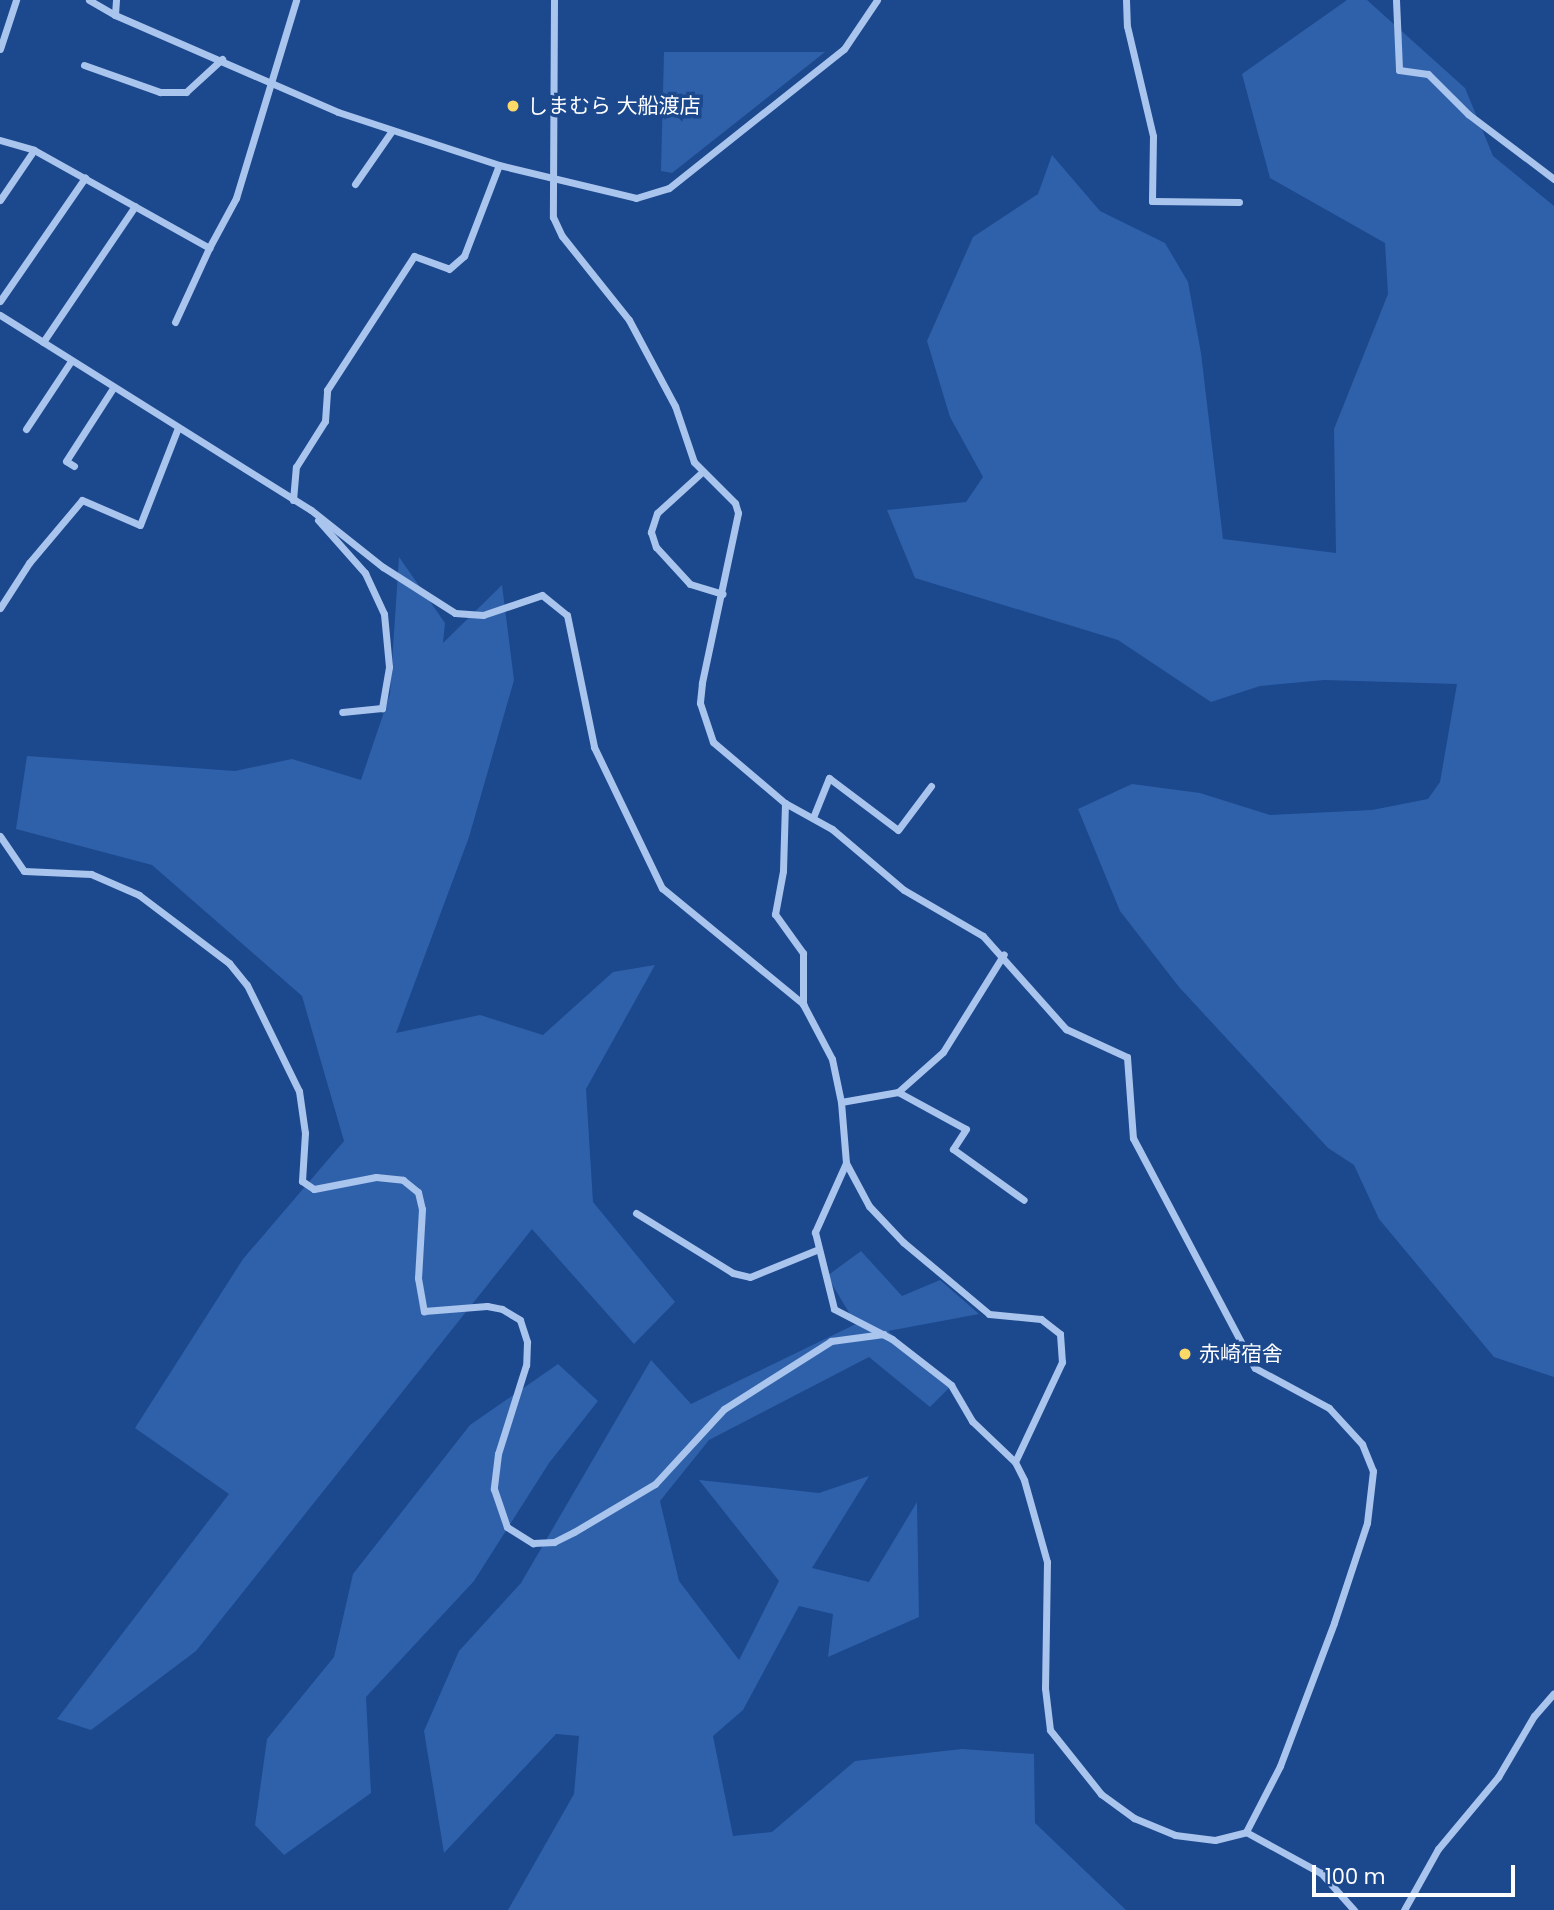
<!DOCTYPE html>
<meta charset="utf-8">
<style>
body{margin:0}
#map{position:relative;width:1554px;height:1910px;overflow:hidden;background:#1c488d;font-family:Poppins,"Noto Sans JP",sans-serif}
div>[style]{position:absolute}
.green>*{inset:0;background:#2f61ab}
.street>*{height:7px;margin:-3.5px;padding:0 3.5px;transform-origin:3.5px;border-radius:3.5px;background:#a9c4ed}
.dots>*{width:19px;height:19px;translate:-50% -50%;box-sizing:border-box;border:4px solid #1c488d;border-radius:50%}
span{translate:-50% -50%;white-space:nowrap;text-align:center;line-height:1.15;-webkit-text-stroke:7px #1c488d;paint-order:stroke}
.poi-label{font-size:21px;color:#fff}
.left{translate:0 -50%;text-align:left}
.scale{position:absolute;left:1312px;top:1865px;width:203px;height:32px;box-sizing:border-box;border:4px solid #fff;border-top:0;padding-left:9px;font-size:21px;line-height:24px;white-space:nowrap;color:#fff;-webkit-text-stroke:5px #1c488d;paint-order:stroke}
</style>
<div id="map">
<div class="green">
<i style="clip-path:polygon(1347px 0,1367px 0,1465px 88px,1493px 156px,1554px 206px,1554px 1377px,1494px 1357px,1379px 1219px,1354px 1165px,1328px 1148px,1179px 987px,1120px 911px,1078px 809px,1132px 784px,1200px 793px,1270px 815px,1372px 810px,1428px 799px,1440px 782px,1457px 684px,1324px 680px,1260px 686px,1211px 702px,1118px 640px,915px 578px,887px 510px,966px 502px,983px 477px,950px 417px,927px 341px,973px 237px,1038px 194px,1052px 155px,1100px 211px,1165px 243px,1188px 282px,1201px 353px,1223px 539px,1336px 553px,1334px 429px,1388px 294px,1385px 243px,1270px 178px,1242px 74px)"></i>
<i style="clip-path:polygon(664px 52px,825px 52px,672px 173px,661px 171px)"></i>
<i style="clip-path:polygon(399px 557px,445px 623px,443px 643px,502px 585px,514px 680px,469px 837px,396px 1033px,480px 1015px,543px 1035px,613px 972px,655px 965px,586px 1089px,593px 1202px,675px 1302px,634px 1344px,532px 1229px,196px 1651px,91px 1730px,57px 1719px,229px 1494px,135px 1428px,243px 1259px,344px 1141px,302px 996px,152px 865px,16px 829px,27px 756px,235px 771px,292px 759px,361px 780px,390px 694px)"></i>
<i style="clip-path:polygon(861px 1251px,902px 1296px,940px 1280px,979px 1314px,888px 1331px,952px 1385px,930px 1407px,869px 1357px,709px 1440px,660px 1501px,679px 1581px,739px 1660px,779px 1581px,699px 1480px,819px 1493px,869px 1476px,812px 1568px,869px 1582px,917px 1502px,919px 1617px,828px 1657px,833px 1614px,799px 1606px,743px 1710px,713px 1736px,733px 1836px,772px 1832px,855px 1761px,962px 1749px,1034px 1754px,1035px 1823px,1126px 1910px,508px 1910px,574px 1794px,579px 1736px,556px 1734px,444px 1853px,424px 1731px,459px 1651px,521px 1583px,651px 1360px,691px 1404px,856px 1324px,827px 1276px)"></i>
<i style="clip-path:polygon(558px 1364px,598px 1401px,549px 1463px,474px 1581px,366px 1697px,371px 1793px,284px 1855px,255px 1825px,267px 1739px,334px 1657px,353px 1574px,470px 1425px)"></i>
</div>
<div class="street">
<i style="left:89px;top:0;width:30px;rotate:30deg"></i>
<i style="left:116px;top:0;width:15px;rotate:94deg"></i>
<i style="left:115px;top:15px;width:243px;rotate:23.5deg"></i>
<i style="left:338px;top:112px;width:169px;rotate:18.2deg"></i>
<i style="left:499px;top:165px;width:141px;rotate:13.5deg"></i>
<i style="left:636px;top:198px;width:34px;rotate:-17deg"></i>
<i style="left:669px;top:188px;width:223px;rotate:-38.5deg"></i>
<i style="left:844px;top:49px;width:59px;rotate:-56deg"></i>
<i style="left:554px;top:0;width:217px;rotate:90.3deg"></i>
<i style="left:553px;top:217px;width:21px;rotate:65deg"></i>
<i style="left:562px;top:236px;width:107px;rotate:51.4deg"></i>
<i style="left:629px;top:320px;width:98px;rotate:61.9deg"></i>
<i style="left:675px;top:406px;width:59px;rotate:71.3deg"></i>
<i style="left:694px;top:462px;width:58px;rotate:45deg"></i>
<i style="left:735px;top:503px;width:10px;rotate:73deg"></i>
<i style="left:738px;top:513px;width:174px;rotate:102deg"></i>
<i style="left:702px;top:683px;width:20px;rotate:96deg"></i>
<i style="left:700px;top:703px;width:41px;rotate:71.6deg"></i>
<i style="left:713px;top:742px;width:94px;rotate:40.3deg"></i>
<i style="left:785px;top:803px;width:54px;rotate:29deg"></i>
<i style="left:832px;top:829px;width:94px;rotate:40.3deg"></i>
<i style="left:904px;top:890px;width:91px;rotate:30.2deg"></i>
<i style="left:983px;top:936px;width:125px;rotate:48.3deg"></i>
<i style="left:1066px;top:1029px;width:67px;rotate:24.7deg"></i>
<i style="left:1127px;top:1057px;width:81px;rotate:85.8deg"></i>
<i style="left:1133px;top:1138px;width:260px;rotate:62.1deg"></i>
<i style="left:1255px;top:1368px;width:84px;rotate:28.4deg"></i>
<i style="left:1329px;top:1408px;width:49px;rotate:47.5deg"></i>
<i style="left:1362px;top:1444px;width:29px;rotate:68deg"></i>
<i style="left:1373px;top:1471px;width:52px;rotate:96.6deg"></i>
<i style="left:1367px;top:1523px;width:105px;rotate:108.3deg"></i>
<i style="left:1334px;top:1623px;width:153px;rotate:110.7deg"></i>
<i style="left:1280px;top:1766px;width:74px;rotate:117.3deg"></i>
<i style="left:1126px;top:0;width:26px;rotate:88deg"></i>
<i style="left:1127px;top:26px;width:113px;rotate:76.7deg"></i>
<i style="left:1153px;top:136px;width:65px;rotate:90.9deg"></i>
<i style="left:1152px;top:201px;width:87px;rotate:0.7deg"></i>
<i style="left:1396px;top:0;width:70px;rotate:87.5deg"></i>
<i style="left:1399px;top:70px;width:29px;rotate:8deg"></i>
<i style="left:1428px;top:74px;width:57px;rotate:45deg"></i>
<i style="left:1468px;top:114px;width:108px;rotate:37.1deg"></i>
<i style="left:0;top:49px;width:52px;rotate:-71.9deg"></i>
<i style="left:84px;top:65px;width:81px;rotate:19.6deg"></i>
<i style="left:160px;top:92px;width:26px"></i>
<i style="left:186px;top:92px;width:49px;rotate:-42.5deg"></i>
<i style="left:0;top:140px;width:35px;rotate:16deg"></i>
<i style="left:34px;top:150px;width:201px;rotate:29.2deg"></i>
<i style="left:209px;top:248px;width:57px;rotate:-61.6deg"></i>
<i style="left:236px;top:198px;width:207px;rotate:-73.1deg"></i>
<i style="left:355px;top:184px;width:63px;rotate:-55.3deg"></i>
<i style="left:0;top:200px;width:60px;rotate:-55.8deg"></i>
<i style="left:0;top:301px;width:150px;rotate:-55.4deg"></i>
<i style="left:0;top:315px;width:367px;rotate:32.1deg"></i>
<i style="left:311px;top:510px;width:92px;rotate:38.4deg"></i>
<i style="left:383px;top:567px;width:85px;rotate:32.6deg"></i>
<i style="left:455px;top:613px;width:28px;rotate:4deg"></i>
<i style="left:483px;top:615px;width:62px;rotate:-18.7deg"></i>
<i style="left:542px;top:595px;width:32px;rotate:39deg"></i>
<i style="left:567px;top:615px;width:135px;rotate:78.4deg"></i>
<i style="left:594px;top:747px;width:157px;rotate:64.3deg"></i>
<i style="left:662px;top:888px;width:183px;rotate:39.4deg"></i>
<i style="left:803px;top:1004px;width:62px;rotate:62.2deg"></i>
<i style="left:832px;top:1059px;width:44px;rotate:78.2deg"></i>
<i style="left:841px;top:1102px;width:61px;rotate:85.3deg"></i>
<i style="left:846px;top:1163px;width:49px;rotate:61.9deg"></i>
<i style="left:869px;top:1206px;width:50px;rotate:46.6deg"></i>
<i style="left:903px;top:1242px;width:112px;rotate:39.9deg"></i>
<i style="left:989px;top:1314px;width:52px;rotate:5.5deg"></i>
<i style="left:1041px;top:1319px;width:24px;rotate:38deg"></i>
<i style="left:1060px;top:1334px;width:28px;rotate:86deg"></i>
<i style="left:1062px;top:1362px;width:110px;rotate:115.2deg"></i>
<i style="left:175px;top:322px;width:81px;rotate:-65.3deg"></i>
<i style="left:43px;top:342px;width:164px;rotate:-55.9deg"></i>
<i style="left:26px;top:429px;width:82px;rotate:-56.5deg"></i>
<i style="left:74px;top:466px;width:9px;rotate:-148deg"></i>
<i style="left:66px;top:461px;width:87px;rotate:-57.2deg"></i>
<i style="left:701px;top:473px;width:59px;rotate:137.7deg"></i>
<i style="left:657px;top:513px;width:20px;rotate:108deg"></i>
<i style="left:651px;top:532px;width:16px;rotate:72deg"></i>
<i style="left:656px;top:547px;width:50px;rotate:47.4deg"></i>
<i style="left:690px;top:584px;width:34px;rotate:17deg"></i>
<i style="left:293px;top:500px;width:33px;rotate:-85deg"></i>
<i style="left:296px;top:467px;width:54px;rotate:-57.8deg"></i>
<i style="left:325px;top:421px;width:31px;rotate:-86deg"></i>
<i style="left:327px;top:390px;width:160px;rotate:-57deg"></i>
<i style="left:414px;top:256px;width:37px;rotate:20deg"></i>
<i style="left:449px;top:269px;width:20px;rotate:-41deg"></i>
<i style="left:464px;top:256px;width:97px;rotate:-69deg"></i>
<i style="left:318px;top:520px;width:71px;rotate:48.4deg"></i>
<i style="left:365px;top:573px;width:45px;rotate:65.1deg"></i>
<i style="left:384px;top:614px;width:53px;rotate:84.6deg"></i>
<i style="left:389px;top:667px;width:42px;rotate:99.7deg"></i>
<i style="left:382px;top:708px;width:40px;rotate:174.3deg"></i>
<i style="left:0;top:608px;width:54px;rotate:-57.2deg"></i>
<i style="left:29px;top:563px;width:82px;rotate:-49.9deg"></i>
<i style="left:82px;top:500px;width:63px;rotate:23.3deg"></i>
<i style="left:140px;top:525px;width:102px;rotate:-68.7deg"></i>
<i style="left:785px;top:803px;width:68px;rotate:91.7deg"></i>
<i style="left:783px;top:871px;width:44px;rotate:100.5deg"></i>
<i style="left:775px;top:914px;width:48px;rotate:54.3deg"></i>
<i style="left:803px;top:953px;width:51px;rotate:90deg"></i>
<i style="left:814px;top:815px;width:40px;rotate:-68deg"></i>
<i style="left:829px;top:778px;width:86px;rotate:37deg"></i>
<i style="left:898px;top:830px;width:55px;rotate:-53.1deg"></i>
<i style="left:0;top:836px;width:42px;rotate:55.6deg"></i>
<i style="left:24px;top:871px;width:67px;rotate:2.6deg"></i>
<i style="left:91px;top:874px;width:52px;rotate:23.6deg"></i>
<i style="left:139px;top:895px;width:113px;rotate:37.1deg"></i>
<i style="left:229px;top:963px;width:28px;rotate:51deg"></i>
<i style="left:247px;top:985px;width:118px;rotate:63.9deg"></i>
<i style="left:299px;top:1091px;width:42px;rotate:81.9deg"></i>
<i style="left:305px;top:1133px;width:48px;rotate:93.6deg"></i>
<i style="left:302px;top:1181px;width:14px;rotate:34deg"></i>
<i style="left:314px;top:1189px;width:63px;rotate:-11deg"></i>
<i style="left:376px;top:1177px;width:27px;rotate:6deg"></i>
<i style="left:403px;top:1180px;width:19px;rotate:39deg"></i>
<i style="left:418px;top:1192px;width:17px;rotate:77deg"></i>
<i style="left:422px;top:1209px;width:69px;rotate:93.3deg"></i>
<i style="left:418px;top:1278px;width:34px;rotate:80deg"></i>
<i style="left:424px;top:1311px;width:63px;rotate:-4.5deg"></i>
<i style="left:487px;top:1306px;width:15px;rotate:11deg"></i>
<i style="left:502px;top:1309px;width:21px;rotate:31deg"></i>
<i style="left:520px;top:1320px;width:23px;rotate:72deg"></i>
<i style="left:527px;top:1342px;width:23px;rotate:92deg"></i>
<i style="left:526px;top:1365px;width:93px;rotate:107.5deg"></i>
<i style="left:498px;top:1454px;width:35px;rotate:97deg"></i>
<i style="left:494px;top:1489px;width:40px;rotate:71.1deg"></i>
<i style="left:507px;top:1527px;width:31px;rotate:32deg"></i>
<i style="left:533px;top:1543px;width:21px;rotate:-3deg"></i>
<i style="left:554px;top:1542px;width:22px;rotate:-27deg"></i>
<i style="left:574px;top:1532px;width:94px;rotate:-30.7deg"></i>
<i style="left:655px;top:1484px;width:102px;rotate:-47.4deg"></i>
<i style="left:724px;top:1409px;width:127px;rotate:-32.4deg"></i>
<i style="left:831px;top:1341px;width:53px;rotate:-7.5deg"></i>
<i style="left:898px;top:1092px;width:77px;rotate:28.6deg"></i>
<i style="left:966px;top:1129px;width:24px;rotate:123deg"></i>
<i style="left:953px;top:1149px;width:87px;rotate:35.7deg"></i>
<i style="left:841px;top:1102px;width:58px;rotate:-10deg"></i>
<i style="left:898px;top:1092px;width:60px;rotate:-41.6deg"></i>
<i style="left:943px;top:1052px;width:115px;rotate:-58.1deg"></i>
<i style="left:846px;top:1163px;width:76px;rotate:114.2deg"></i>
<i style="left:815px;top:1232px;width:79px;rotate:76.1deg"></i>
<i style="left:834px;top:1309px;width:65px;rotate:27.3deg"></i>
<i style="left:892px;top:1339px;width:75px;rotate:37.9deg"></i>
<i style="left:951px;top:1385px;width:42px;rotate:59.7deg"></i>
<i style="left:972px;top:1421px;width:59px;rotate:43.6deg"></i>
<i style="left:1015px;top:1462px;width:20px;rotate:63deg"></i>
<i style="left:1024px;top:1480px;width:85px;rotate:74.3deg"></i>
<i style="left:1047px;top:1562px;width:126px;rotate:90.9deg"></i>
<i style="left:1045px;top:1688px;width:42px;rotate:83.2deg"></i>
<i style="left:1050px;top:1730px;width:82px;rotate:51.4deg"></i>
<i style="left:1101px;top:1794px;width:41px;rotate:36deg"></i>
<i style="left:1134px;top:1818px;width:44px;rotate:22.5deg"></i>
<i style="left:1175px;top:1835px;width:40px;rotate:7.1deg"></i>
<i style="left:1215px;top:1840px;width:32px;rotate:-14deg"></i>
<i style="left:1246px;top:1832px;width:85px;rotate:28.7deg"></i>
<i style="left:1321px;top:1873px;width:50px;rotate:48.3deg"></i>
<i style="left:636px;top:1213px;width:114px;rotate:31.7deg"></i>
<i style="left:733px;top:1273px;width:17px;rotate:13deg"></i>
<i style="left:750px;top:1277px;width:71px;rotate:-22.2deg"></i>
<i style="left:1404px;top:1910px;width:70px;rotate:-60.9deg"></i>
<i style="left:1438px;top:1849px;width:94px;rotate:-50.2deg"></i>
<i style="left:1498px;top:1777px;width:71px;rotate:-59.5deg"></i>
<i style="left:1534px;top:1716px;width:30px;rotate:-49deg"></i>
</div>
<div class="dots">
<i style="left:513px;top:106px;background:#fdd967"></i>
<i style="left:1185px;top:1354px;background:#fdd967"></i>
</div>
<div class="poi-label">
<span class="left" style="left:527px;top:106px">しまむら 大船渡店</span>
<span class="left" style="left:1199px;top:1354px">赤崎宿舎</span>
</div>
<div class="scale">100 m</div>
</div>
